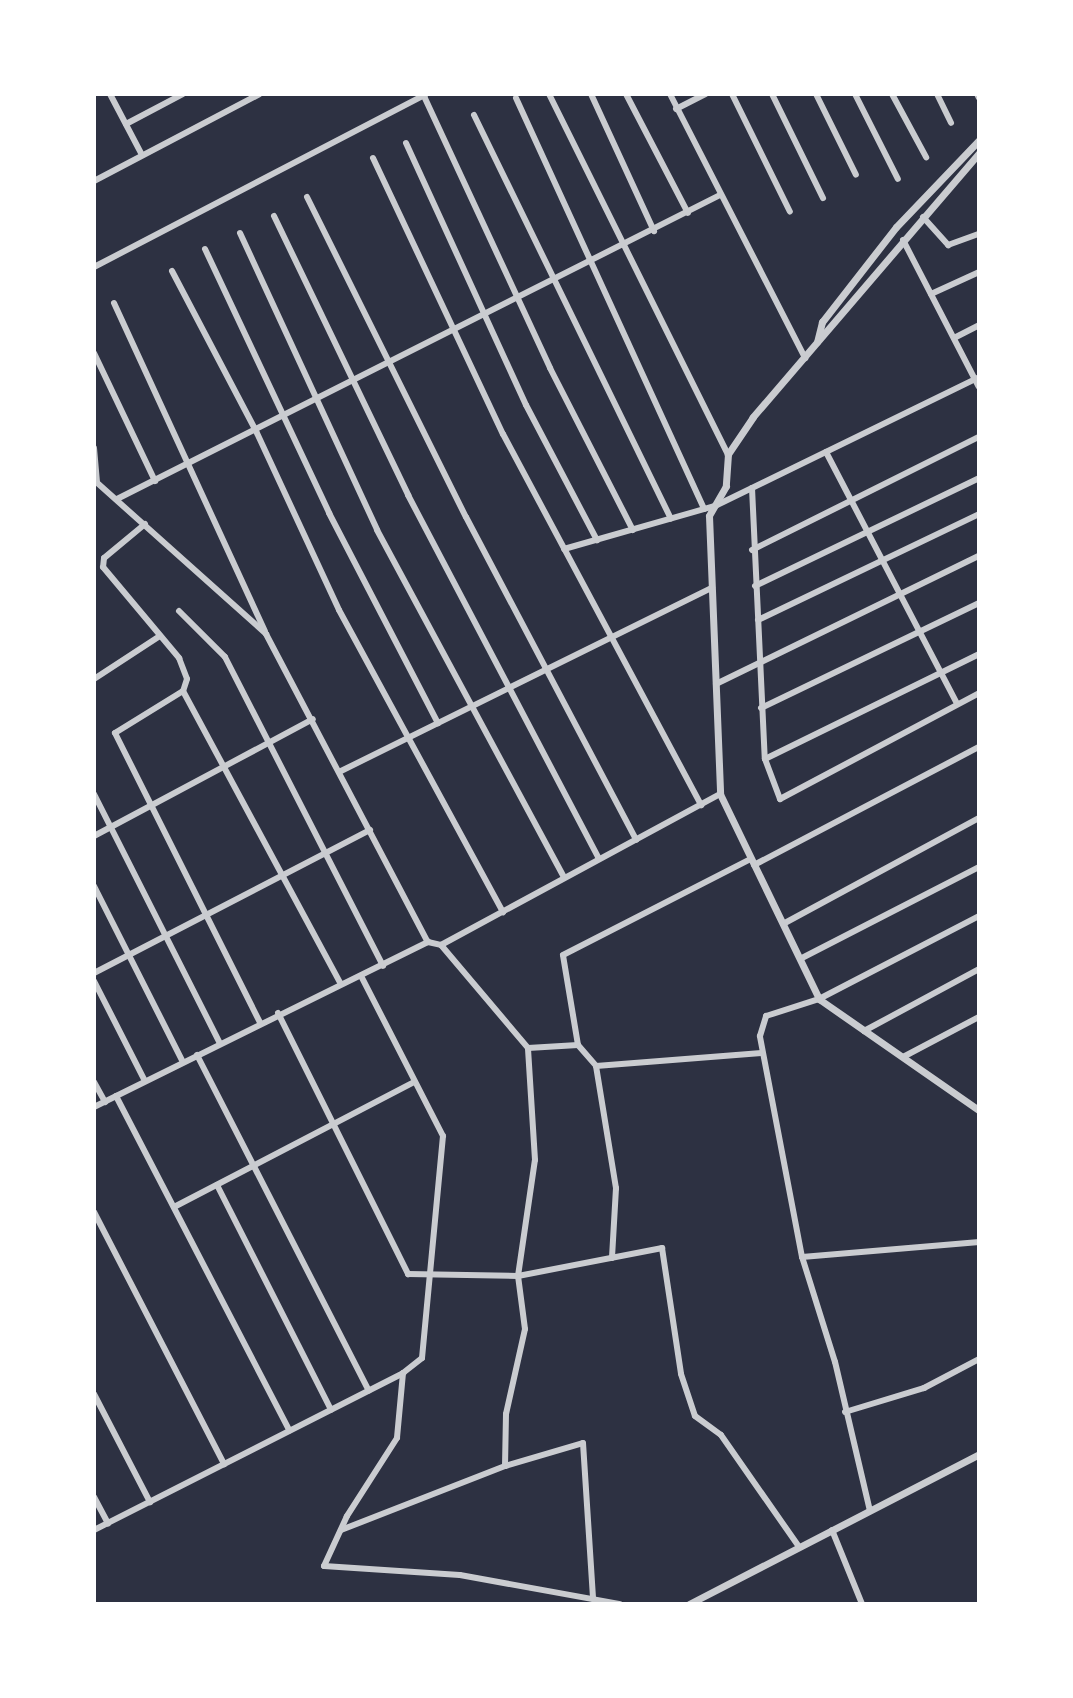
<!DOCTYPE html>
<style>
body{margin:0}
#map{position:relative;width:1073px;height:1698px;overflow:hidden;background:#2d3142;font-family:Karla,sans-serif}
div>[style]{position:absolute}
.minor>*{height:6px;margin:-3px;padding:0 3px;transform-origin:3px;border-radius:3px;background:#caccd0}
.tertiary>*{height:7px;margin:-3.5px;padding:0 3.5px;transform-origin:3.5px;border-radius:3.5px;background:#caccd0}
span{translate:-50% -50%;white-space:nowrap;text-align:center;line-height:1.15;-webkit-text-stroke:8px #fff;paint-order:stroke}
.frame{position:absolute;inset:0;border:96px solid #fff;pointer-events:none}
</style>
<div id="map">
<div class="minor">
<i style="left:110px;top:94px;width:69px;rotate:62.3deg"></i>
<i style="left:423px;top:94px;width:302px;rotate:65.1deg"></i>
<i style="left:550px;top:368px;width:182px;rotate:62.9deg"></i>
<i style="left:549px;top:94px;width:402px;rotate:63.6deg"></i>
<i style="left:591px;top:94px;width:151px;rotate:65.3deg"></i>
<i style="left:626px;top:94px;width:134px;rotate:62.5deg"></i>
<i style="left:670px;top:94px;width:297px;rotate:62.9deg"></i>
<i style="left:732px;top:94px;width:131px;rotate:63.8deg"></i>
<i style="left:772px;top:94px;width:116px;rotate:63.9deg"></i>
<i style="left:816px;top:94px;width:90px;rotate:63.7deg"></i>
<i style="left:855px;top:94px;width:95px;rotate:63.2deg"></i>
<i style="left:892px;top:94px;width:72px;rotate:61.6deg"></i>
<i style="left:937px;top:94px;width:32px;rotate:64deg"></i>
<i style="left:977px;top:94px;width:4px;rotate:63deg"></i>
<i style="left:516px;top:98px;width:452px;rotate:65.4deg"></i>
<i style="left:676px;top:109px;width:33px;rotate:-27deg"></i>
<i style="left:474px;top:115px;width:449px;rotate:64deg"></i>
<i style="left:126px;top:124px;width:64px;rotate:-27.8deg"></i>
<i style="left:406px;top:143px;width:288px;rotate:65.4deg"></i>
<i style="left:526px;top:405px;width:153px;rotate:62.3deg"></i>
<i style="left:373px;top:158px;width:305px;rotate:64.8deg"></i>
<i style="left:503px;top:434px;width:421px;rotate:61.9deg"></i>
<i style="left:94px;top:181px;width:187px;rotate:-27.7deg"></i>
<i style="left:307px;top:197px;width:357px;rotate:63.6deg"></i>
<i style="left:466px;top:517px;width:365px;rotate:62.2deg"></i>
<i style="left:274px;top:216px;width:310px;rotate:64.3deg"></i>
<i style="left:408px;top:495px;width:411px;rotate:62.3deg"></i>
<i style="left:923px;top:217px;width:38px;rotate:48deg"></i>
<i style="left:948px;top:245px;width:33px;rotate:-20deg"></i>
<i style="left:240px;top:233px;width:327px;rotate:65.2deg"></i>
<i style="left:377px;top:530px;width:395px;rotate:61.7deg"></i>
<i style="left:903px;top:240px;width:165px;rotate:62.7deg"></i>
<i style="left:205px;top:249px;width:292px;rotate:64.8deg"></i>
<i style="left:329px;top:513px;width:237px;rotate:62.6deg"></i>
<i style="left:94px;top:267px;width:374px;rotate:-27.5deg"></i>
<i style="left:172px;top:271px;width:181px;rotate:62.3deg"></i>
<i style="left:256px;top:431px;width:197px;rotate:65.1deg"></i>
<i style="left:339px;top:610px;width:344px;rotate:61.5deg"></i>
<i style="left:931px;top:294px;width:53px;rotate:-24.6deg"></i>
<i style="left:114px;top:303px;width:361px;rotate:65.3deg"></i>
<i style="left:954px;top:338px;width:28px;rotate:-27deg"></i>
<i style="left:94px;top:353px;width:142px;rotate:64.5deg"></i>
<i style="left:94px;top:448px;width:34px;rotate:85deg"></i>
<i style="left:826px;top:452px;width:284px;rotate:62.5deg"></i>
<i style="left:94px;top:480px;width:231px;rotate:41.8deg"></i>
<i style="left:266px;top:634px;width:348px;rotate:62.3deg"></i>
<i style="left:428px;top:942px;width:13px;rotate:13deg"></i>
<i style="left:441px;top:945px;width:135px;rotate:49.8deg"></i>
<i style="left:528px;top:1048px;width:50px;rotate:-3.4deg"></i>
<i style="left:578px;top:1045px;width:28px;rotate:49deg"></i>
<i style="left:596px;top:1066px;width:166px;rotate:-4.5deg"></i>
<i style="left:752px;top:488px;width:271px;rotate:87.3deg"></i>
<i style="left:765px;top:759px;width:43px;rotate:69.4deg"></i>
<i style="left:780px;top:799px;width:225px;rotate:-28deg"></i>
<i style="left:117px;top:499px;width:675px;rotate:-26.75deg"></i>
<i style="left:145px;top:524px;width:53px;rotate:140.3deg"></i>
<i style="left:104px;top:558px;width:9px;rotate:96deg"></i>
<i style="left:103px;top:567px;width:119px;rotate:50.1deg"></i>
<i style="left:179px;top:658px;width:22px;rotate:69deg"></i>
<i style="left:187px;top:679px;width:13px;rotate:108deg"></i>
<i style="left:183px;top:691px;width:80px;rotate:148.3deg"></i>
<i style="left:115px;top:733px;width:324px;rotate:63.4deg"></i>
<i style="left:564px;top:549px;width:157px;rotate:-15.9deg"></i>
<i style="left:715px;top:506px;width:294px;rotate:-26deg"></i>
<i style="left:752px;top:550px;width:254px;rotate:-26.5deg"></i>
<i style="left:755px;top:586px;width:249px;rotate:-25.7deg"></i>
<i style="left:179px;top:611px;width:65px;rotate:45deg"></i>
<i style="left:225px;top:657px;width:347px;rotate:62.9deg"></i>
<i style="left:758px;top:620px;width:245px;rotate:-25.6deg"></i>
<i style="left:94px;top:679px;width:79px;rotate:-33.1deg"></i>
<i style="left:716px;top:684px;width:292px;rotate:-26deg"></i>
<i style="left:183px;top:691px;width:331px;rotate:61.7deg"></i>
<i style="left:761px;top:708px;width:242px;rotate:-25.7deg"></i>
<i style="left:765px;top:759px;width:238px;rotate:-26.1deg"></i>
<i style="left:341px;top:771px;width:414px;rotate:-26.3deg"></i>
<i style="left:94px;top:794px;width:279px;rotate:63.2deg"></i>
<i style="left:94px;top:836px;width:248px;rotate:-28.1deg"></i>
<i style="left:754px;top:865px;width:254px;rotate:-27.7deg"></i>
<i style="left:94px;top:886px;width:197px;rotate:63.2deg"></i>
<i style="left:783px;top:924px;width:223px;rotate:-28.4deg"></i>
<i style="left:441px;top:945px;width:317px;rotate:-28.4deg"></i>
<i style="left:800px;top:959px;width:201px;rotate:-27.2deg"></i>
<i style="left:94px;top:973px;width:311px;rotate:-27.4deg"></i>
<i style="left:94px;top:981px;width:112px;rotate:63deg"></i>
<i style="left:278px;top:1013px;width:292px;rotate:63.5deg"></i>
<i style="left:408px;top:1274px;width:110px;rotate:1deg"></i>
<i style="left:518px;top:1276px;width:147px;rotate:-11deg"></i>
<i style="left:662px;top:1248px;width:127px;rotate:81.4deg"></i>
<i style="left:681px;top:1374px;width:44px;rotate:71.6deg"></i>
<i style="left:695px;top:1416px;width:32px;rotate:36deg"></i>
<i style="left:721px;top:1435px;width:136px;rotate:55.1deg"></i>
<i style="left:864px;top:1031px;width:131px;rotate:-28.3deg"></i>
<i style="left:578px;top:1045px;width:91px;rotate:-99.5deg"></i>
<i style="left:563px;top:955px;width:211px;rotate:-27.1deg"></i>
<i style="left:197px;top:1055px;width:377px;rotate:62.9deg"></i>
<i style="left:903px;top:1057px;width:86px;rotate:-27.8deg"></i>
<i style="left:596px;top:1066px;width:124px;rotate:80.7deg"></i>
<i style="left:616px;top:1188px;width:70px;rotate:93.3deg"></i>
<i style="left:94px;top:1082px;width:23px;rotate:61deg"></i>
<i style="left:116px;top:1096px;width:377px;rotate:62.6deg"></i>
<i style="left:94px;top:1107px;width:373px;rotate:-26.3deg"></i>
<i style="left:217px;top:1185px;width:252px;rotate:63.1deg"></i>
<i style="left:174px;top:1207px;width:271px;rotate:-27.5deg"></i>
<i style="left:94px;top:1212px;width:284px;rotate:62.7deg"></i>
<i style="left:802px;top:1257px;width:178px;rotate:-4.8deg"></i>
<i style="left:403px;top:1373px;width:65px;rotate:95.3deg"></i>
<i style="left:397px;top:1438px;width:93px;rotate:122.7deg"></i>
<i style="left:347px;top:1516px;width:55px;rotate:114.7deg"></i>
<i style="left:324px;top:1566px;width:136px;rotate:3.8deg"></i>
<i style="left:460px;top:1575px;width:163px;rotate:10.3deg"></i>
<i style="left:94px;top:1394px;width:122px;rotate:62.6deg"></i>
<i style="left:845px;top:1412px;width:83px;rotate:-16.9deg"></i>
<i style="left:924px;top:1388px;width:62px;rotate:-27.8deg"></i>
<i style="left:505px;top:1466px;width:52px;rotate:-88.9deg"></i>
<i style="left:506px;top:1414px;width:87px;rotate:-77.4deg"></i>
<i style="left:525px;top:1329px;width:53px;rotate:-97.5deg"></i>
<i style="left:518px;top:1276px;width:117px;rotate:-81.7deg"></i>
<i style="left:535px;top:1160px;width:112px;rotate:-93.6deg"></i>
<i style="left:94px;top:1497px;width:30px;rotate:62deg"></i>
<i style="left:870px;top:1511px;width:153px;rotate:-103.2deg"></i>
<i style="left:835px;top:1362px;width:110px;rotate:-107.4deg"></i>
<i style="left:802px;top:1257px;width:225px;rotate:-100.8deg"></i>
<i style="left:760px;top:1036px;width:21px;rotate:-73deg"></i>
<i style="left:766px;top:1016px;width:56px;rotate:-17.8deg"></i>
<i style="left:819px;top:999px;width:180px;rotate:-27.4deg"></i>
<i style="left:94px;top:1530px;width:347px;rotate:-26.9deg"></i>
<i style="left:403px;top:1373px;width:24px;rotate:-38deg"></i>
<i style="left:422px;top:1358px;width:223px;rotate:-84.6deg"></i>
<i style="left:443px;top:1136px;width:178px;rotate:-117.1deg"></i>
<i style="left:341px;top:1530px;width:176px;rotate:-21.3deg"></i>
<i style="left:505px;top:1466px;width:81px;rotate:-16.4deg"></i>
<i style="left:583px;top:1443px;width:156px;rotate:86.3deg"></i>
<i style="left:832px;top:1530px;width:80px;rotate:67.9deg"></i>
</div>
<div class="tertiary">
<i style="left:979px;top:153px;width:348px;rotate:130.6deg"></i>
<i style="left:753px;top:417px;width:45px;rotate:124deg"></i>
<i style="left:728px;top:454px;width:32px;rotate:94deg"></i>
<i style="left:726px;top:486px;width:34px;rotate:120deg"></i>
<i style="left:709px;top:516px;width:278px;rotate:87.7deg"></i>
<i style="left:720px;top:794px;width:228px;rotate:64.2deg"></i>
<i style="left:819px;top:999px;width:195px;rotate:34.8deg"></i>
<i style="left:817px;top:342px;width:21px;rotate:-76deg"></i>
<i style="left:822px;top:322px;width:120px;rotate:-52.1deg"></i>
<i style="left:896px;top:227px;width:120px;rotate:-46.3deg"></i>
<i style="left:689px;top:1604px;width:326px;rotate:-27.3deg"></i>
</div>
<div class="frame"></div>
</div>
